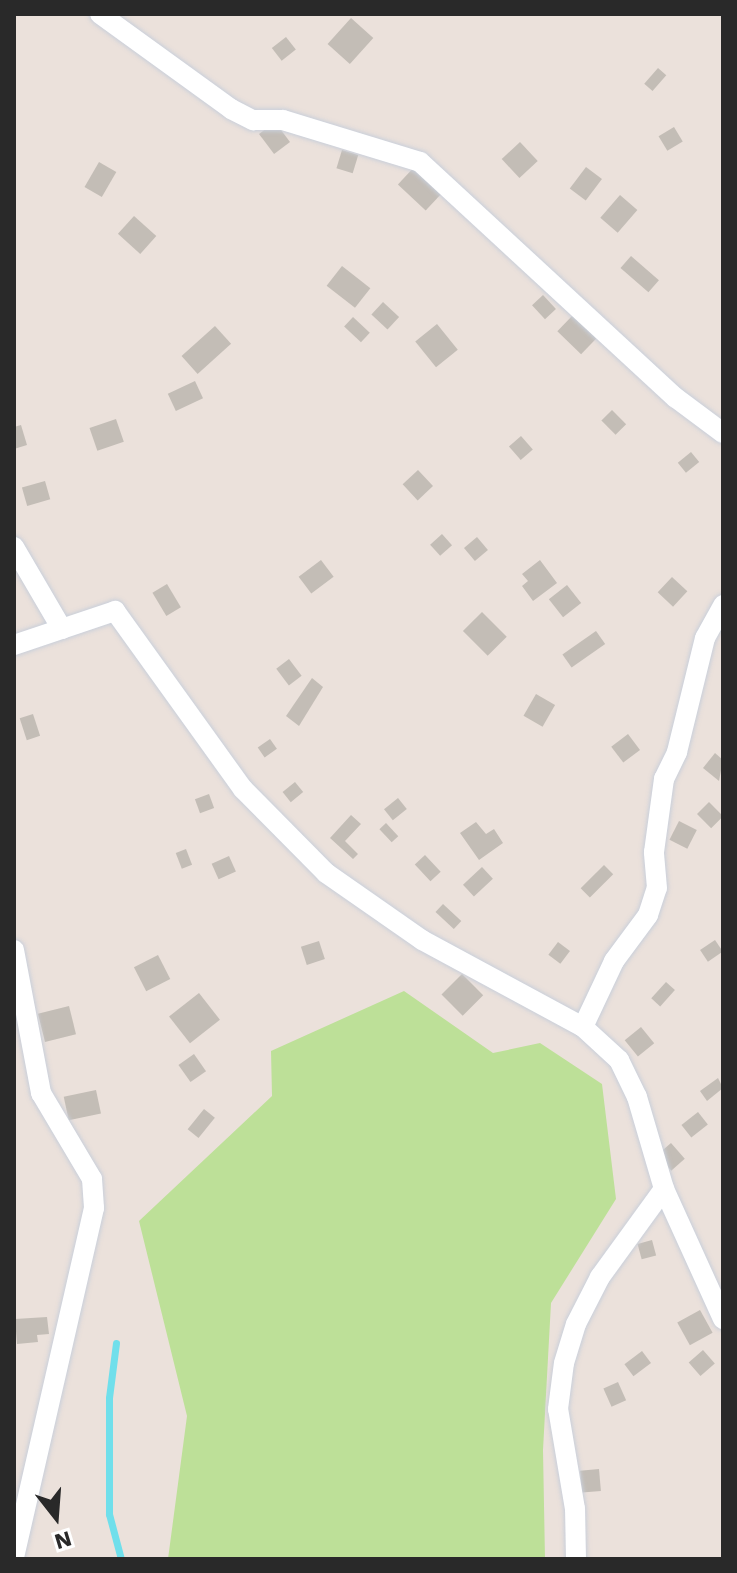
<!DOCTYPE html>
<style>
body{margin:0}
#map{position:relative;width:737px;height:1573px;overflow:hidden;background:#ebe1db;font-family:"Work Sans",sans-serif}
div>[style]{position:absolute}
.green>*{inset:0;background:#bde098}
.stream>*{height:7px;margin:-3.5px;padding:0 3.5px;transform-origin:3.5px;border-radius:3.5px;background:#70dfeb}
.building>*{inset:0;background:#c3bdb6;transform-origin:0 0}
.roads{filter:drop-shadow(0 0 2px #c9cfda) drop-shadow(0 0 2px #c9cfda)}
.street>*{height:20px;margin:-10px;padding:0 10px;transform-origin:10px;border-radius:10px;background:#fff}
span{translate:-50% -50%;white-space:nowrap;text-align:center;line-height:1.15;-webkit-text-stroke:6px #fff;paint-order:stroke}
.frame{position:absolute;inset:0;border:16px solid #292929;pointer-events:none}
.north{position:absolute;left:16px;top:1477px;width:80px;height:80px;-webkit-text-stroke:6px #fff;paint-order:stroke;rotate:163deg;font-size:22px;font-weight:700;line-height:32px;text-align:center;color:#292929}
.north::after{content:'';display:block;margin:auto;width:28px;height:36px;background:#292929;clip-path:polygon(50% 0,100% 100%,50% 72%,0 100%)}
</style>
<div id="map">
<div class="green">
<i style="clip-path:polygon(404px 991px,493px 1053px,540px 1043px,602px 1084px,616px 1199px,551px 1303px,543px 1450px,545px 1559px,168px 1559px,187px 1416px,139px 1221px,272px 1096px,271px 1051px)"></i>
</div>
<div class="stream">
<i style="left:116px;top:1343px;width:55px;rotate:97.3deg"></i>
<i style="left:109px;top:1398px;width:116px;rotate:90deg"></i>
<i style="left:109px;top:1514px;width:47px;rotate:75.1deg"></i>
</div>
<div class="building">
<i style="left:351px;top:18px;width:30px;height:35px;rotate:42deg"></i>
<i style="left:286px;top:37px;width:16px;height:18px;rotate:52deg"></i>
<i style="left:658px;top:68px;width:11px;height:21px;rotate:41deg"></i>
<i style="left:275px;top:122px;width:25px;height:20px;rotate:53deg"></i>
<i style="left:674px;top:127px;width:17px;height:18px;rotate:59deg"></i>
<i style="left:520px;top:142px;width:26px;height:25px;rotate:47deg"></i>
<i style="left:342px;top:150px;width:17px;height:19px;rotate:17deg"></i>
<i style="left:99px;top:162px;width:20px;height:29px;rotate:30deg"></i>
<i style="left:417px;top:164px;width:38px;height:28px;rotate:43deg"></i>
<i style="left:586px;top:167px;width:20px;height:27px;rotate:37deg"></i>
<i style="left:620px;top:195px;width:23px;height:30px;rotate:41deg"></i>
<i style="left:134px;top:216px;width:30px;height:24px;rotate:42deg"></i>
<i style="left:631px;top:256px;width:37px;height:16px;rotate:41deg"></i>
<i style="left:342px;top:266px;width:36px;height:25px;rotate:38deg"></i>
<i style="left:543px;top:295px;width:19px;height:15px;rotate:47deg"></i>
<i style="left:383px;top:302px;width:22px;height:17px;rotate:43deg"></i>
<i style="left:574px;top:314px;width:33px;height:24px;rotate:44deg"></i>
<i style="left:353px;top:317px;width:23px;height:13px;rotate:43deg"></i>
<i style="left:437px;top:324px;width:33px;height:28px;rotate:51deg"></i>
<i style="left:215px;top:326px;width:24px;height:45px;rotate:48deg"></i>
<i style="left:195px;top:381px;width:19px;height:30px;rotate:65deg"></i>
<i style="left:612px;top:410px;width:20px;height:15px;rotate:45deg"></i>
<i style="left:116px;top:419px;width:24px;height:28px;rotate:71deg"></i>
<i style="clip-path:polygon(21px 425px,27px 445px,14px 449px,14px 427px)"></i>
<i style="left:521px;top:436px;width:18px;height:16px;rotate:49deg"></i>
<i style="left:691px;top:452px;width:13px;height:17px;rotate:51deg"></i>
<i style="left:418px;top:470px;width:22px;height:21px;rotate:47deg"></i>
<i style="left:45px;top:481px;width:19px;height:24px;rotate:74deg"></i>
<i style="left:442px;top:534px;width:15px;height:16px;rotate:48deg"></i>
<i style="left:477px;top:537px;width:17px;height:17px;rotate:50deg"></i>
<i style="left:321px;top:560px;width:21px;height:28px;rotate:53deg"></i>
<i style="clip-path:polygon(540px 560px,557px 583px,533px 601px,522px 586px,528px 581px,522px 574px)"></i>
<i style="left:672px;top:577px;width:21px;height:21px;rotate:43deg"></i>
<i style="left:167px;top:584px;width:27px;height:17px;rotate:59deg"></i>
<i style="left:567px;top:585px;width:23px;height:23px;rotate:52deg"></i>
<i style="left:482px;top:612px;width:35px;height:27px;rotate:45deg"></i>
<i style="left:596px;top:631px;width:16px;height:41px;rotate:55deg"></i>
<i style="left:289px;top:659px;width:21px;height:16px;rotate:53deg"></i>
<i style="clip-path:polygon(312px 678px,323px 687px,299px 726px,286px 716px)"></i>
<i style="left:536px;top:694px;width:22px;height:25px;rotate:30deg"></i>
<i style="left:33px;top:714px;width:23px;height:14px;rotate:72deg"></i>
<i style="left:628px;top:734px;width:20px;height:21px;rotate:53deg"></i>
<i style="left:270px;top:739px;width:12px;height:15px;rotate:55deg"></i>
<i style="clip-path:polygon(715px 753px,723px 760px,719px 781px,703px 768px)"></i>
<i style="left:295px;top:782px;width:13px;height:16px;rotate:51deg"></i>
<i style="left:209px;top:794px;width:15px;height:15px;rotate:70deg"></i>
<i style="left:398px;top:798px;width:14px;height:18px;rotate:51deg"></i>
<i style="left:709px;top:802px;width:20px;height:17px;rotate:45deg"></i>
<i style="clip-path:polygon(351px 815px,361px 824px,345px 841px,358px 854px,353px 859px,330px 838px)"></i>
<i style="left:679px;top:821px;width:20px;height:21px;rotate:27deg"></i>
<i style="clip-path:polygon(476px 822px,486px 834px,494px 829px,503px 843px,479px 860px,460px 833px)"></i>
<i style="left:386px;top:823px;width:18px;height:9px;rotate:47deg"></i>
<i style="left:186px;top:849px;width:17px;height:11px;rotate:69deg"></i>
<i style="left:425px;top:855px;width:23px;height:14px;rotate:47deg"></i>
<i style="left:229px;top:856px;width:17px;height:19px;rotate:66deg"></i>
<i style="left:604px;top:865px;width:13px;height:33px;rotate:45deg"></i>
<i style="left:482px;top:867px;width:16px;height:26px;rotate:47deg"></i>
<i style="left:443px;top:904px;width:25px;height:11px;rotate:43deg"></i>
<i style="left:715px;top:940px;width:14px;height:18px;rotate:56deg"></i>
<i style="left:319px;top:941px;width:19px;height:19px;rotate:72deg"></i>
<i style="left:558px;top:942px;width:15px;height:16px;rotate:37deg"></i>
<i style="left:158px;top:955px;width:27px;height:27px;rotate:63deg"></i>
<i style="left:462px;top:974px;width:30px;height:29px;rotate:45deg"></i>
<i style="left:666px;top:982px;width:12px;height:22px;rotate:42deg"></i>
<i style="left:199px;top:993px;width:34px;height:38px;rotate:52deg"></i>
<i style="left:69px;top:1006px;width:29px;height:32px;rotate:76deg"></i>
<i style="left:641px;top:1027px;width:21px;height:21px;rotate:51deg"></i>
<i style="left:194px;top:1054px;width:21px;height:19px;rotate:55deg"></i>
<i style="clip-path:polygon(718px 1078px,723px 1088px,707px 1101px,700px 1091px)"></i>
<i style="left:96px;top:1090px;width:24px;height:33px;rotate:78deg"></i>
<i style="left:204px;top:1109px;width:14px;height:26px;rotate:39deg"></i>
<i style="left:698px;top:1112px;width:16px;height:21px;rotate:52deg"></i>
<i style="left:671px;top:1143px;width:21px;height:18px;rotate:49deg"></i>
<i style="left:652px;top:1240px;width:16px;height:15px;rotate:75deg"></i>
<i style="left:700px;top:1310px;width:26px;height:26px;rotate:61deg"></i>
<i style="clip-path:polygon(47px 1317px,49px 1334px,37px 1335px,38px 1342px,17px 1344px,15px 1319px)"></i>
<i style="left:703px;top:1350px;width:18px;height:19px;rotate:49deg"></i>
<i style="left:642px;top:1351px;width:15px;height:22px;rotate:53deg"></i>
<i style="left:618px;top:1382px;width:20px;height:16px;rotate:66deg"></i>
<i style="left:599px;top:1469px;width:22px;height:19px;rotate:85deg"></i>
</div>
<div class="roads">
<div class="street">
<i style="left:100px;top:14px;width:162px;rotate:35.9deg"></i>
<i style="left:231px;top:109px;width:25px;rotate:27deg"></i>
<i style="left:253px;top:120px;width:30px"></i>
<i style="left:283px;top:120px;width:143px;rotate:17deg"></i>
<i style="left:420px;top:162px;width:348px;rotate:42.7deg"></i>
<i style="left:676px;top:398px;width:59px;rotate:36.7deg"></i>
<i style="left:14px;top:547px;width:95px;rotate:59.7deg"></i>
<i style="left:14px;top:645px;width:107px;rotate:-18.6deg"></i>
<i style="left:115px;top:611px;width:219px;rotate:54.3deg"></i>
<i style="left:243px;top:789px;width:118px;rotate:45.3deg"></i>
<i style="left:326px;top:873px;width:117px;rotate:34.9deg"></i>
<i style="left:422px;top:940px;width:183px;rotate:28.4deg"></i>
<i style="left:583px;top:1027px;width:49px;rotate:42.5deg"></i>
<i style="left:619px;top:1060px;width:41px;rotate:64.1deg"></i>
<i style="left:637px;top:1097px;width:96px;rotate:73.6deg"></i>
<i style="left:664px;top:1189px;width:143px;rotate:65.6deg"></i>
<i style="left:14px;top:950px;width:146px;rotate:79.3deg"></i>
<i style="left:41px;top:1093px;width:100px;rotate:59.3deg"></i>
<i style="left:92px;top:1179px;width:29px;rotate:86deg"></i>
<i style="left:94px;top:1208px;width:359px;rotate:102.9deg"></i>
<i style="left:583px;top:1027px;width:73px;rotate:-64.8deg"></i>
<i style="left:614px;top:961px;width:57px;rotate:-53.5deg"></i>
<i style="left:648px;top:915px;width:28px;rotate:-72deg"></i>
<i style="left:657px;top:888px;width:36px;rotate:-95deg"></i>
<i style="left:654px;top:852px;width:74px;rotate:-82.2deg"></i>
<i style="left:664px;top:779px;width:30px;rotate:-64deg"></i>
<i style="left:677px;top:752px;width:117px;rotate:-76.2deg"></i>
<i style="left:705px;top:638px;width:38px;rotate:-61deg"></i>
<i style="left:576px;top:1559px;width:50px;rotate:-91.1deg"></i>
<i style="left:575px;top:1509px;width:101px;rotate:-99.6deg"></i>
<i style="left:558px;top:1409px;width:46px;rotate:-82.6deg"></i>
<i style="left:564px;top:1363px;width:41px;rotate:-72.9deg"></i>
<i style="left:576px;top:1324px;width:53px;rotate:-62.9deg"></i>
<i style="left:600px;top:1277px;width:109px;rotate:-54deg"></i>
</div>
</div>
<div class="frame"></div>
<div class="north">N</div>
</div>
